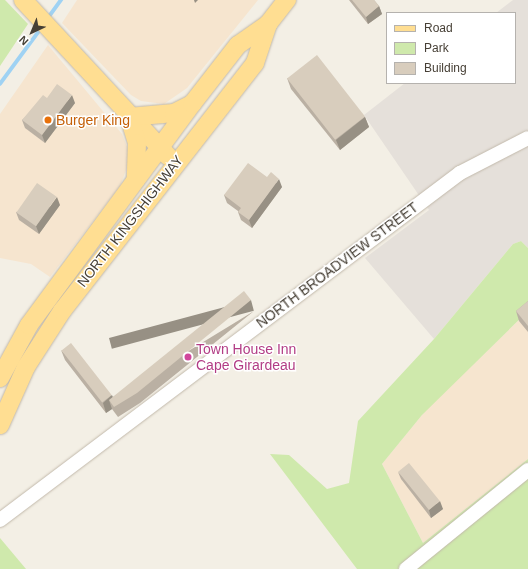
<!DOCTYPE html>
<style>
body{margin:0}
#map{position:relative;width:528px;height:569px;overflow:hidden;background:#f3efe5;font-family:Helvetica,sans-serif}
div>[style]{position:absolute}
.commercial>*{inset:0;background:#f6e5cf}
.industrial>*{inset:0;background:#e5e0da}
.green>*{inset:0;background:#cfe9ac}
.stream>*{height:3.5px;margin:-1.75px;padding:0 1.75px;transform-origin:1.75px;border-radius:1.75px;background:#9fd2f3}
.roads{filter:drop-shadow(0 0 1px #c2b9ab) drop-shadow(0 0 1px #c2b9ab)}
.minor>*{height:14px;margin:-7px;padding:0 7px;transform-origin:7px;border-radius:7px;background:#fff}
.major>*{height:18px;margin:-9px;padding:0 9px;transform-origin:9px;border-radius:9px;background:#ffde92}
.wall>*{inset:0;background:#bab0a3}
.shaded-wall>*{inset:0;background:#979084;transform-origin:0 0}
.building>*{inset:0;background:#d8cdbd;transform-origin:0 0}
.dots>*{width:11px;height:11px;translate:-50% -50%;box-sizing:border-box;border:2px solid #fff;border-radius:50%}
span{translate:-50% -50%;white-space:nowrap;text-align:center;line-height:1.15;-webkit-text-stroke:3px #fff;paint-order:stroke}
.food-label{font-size:14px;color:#c56008}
.left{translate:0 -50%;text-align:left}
.street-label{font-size:14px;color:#463f35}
.hotel-label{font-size:14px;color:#b23c85}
.legend{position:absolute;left:386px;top:12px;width:130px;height:72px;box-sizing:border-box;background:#fff;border:1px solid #b5b2ae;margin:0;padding:5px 7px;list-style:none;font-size:12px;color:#463f35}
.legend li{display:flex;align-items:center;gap:8px;height:20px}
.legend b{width:20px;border:1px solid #b5b2ae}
.north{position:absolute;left:12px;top:12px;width:40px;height:40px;-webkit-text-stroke:3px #fff;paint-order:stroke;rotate:224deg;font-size:11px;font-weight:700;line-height:16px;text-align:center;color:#463f35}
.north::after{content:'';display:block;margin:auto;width:14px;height:18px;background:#463f35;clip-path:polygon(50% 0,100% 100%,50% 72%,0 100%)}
</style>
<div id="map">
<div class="commercial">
<i style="clip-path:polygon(77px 0,258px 0,187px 88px,164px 104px,141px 101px,131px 95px,62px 23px)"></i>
<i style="clip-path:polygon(48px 45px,122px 134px,131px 157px,120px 186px,50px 277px,31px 264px,0 258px,0 114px)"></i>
<i style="clip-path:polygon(528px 311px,528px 459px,423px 543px,382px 464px,426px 410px)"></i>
</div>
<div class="industrial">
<i style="clip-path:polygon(513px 0,528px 0,528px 248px,521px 241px,513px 244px,434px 339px,365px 258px,429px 210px,364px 115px,405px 83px,515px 83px,515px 13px,496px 13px)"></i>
</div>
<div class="green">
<i style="clip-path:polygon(0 0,5px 0,28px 24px,0 66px)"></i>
<i style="clip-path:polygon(521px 241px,528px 248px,528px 311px,422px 415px,382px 464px,423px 543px,528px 459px,528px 569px,357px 569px,270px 454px,289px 455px,327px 489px,349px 483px,358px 421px,434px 339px,513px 244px)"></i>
<i style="clip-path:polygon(0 538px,26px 569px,0 569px)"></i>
</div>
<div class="stream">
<i style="left:48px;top:18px;width:22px;rotate:-54deg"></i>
<i style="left:0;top:84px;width:71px;rotate:-53.6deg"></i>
</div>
<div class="roads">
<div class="minor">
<i style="left:0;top:520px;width:576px;rotate:-37.03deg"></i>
<i style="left:460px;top:173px;width:76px;rotate:-27.2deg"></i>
<i style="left:406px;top:569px;width:157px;rotate:-39.1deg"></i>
</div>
<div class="major">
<i style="left:23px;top:0;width:213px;rotate:47.1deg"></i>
<i style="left:129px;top:117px;width:45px;rotate:-5.1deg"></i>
<i style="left:174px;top:113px;width:20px;rotate:-27deg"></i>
<i style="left:130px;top:120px;width:24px;rotate:73deg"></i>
<i style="left:137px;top:143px;width:37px;rotate:92deg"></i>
<i style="left:0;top:378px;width:60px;rotate:-61.3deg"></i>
<i style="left:29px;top:325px;width:275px;rotate:-53.6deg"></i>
<i style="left:192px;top:104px;width:75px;rotate:-52.1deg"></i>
<i style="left:238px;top:45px;width:37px;rotate:-35deg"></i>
<i style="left:268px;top:24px;width:31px;rotate:-52deg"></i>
<i style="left:0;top:425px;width:64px;rotate:-65.9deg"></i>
<i style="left:26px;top:367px;width:67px;rotate:-57.3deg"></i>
<i style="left:62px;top:311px;width:314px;rotate:-52.1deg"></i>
<i style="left:255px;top:63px;width:41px;rotate:-71.6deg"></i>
</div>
</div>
<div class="wall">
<i style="clip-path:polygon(349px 0,374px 0,379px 6px,382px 14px,368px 24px)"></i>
<i style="clip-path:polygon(287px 78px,365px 117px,369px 127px,340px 150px,291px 89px)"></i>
<i style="clip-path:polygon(47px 98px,75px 103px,45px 143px,25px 128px,22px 120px)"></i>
<i style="clip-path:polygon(267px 177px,282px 187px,252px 228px,241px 220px,238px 212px,238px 211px,227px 203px,224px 195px)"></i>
<i style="clip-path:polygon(60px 205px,39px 234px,19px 220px,16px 212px)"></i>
<i style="clip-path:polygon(528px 301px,528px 332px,519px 321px,516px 311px)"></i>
<i style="clip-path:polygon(254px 311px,140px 403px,118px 417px,112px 409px,106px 413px,65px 360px,61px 350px,113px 397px)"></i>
<i style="clip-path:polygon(398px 472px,443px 509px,431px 518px,401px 479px)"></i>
</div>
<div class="shaded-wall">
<i style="clip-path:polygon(194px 0,198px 0,195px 3px)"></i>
<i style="clip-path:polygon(379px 6px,382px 14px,368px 24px,366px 17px)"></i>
<i style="clip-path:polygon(72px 95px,75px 103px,45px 143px,42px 135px)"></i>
<i style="clip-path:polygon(365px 117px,369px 127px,340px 150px,336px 140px)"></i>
<i style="clip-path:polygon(279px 179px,282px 187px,252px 228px,249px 220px)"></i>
<i style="clip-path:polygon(57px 197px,60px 205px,39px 234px,36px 226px)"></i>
<i style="left:251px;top:300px;width:11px;height:147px;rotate:75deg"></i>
<i style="clip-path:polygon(112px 395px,116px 406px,109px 400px,112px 409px,106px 413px,103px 403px)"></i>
<i style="clip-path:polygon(440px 501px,443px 509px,431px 518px,429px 510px)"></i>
</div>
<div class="building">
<i style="clip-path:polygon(352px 0,374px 0,379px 6px,366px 17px)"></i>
<i style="left:317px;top:55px;width:78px;height:38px;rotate:52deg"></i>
<i style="clip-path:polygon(57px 84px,72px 95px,42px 135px,22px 120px,43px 95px,47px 98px)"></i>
<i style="clip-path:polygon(248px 163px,267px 177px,271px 172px,279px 179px,249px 220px,238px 212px,241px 208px,224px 195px)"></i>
<i style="left:37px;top:183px;width:24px;height:36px;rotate:35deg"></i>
<i style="clip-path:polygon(244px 291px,251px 300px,137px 393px,114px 407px,109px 400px)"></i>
<i style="clip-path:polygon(528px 301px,528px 326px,516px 311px)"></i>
<i style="left:71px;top:343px;width:66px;height:12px;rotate:52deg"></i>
<i style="left:409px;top:463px;width:49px;height:14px;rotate:51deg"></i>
</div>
<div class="dots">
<i style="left:48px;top:120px;background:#e8710a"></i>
<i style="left:188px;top:357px;background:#d1479c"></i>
</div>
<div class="food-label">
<span class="left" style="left:56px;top:120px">Burger King</span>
</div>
<div class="street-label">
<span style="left:130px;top:221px;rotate:-52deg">NORTH KINGSHIGHWAY</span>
<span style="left:337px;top:265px;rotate:-37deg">NORTH BROADVIEW STREET</span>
</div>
<div class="hotel-label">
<span class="left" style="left:196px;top:357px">Town House Inn<br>Cape Girardeau</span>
</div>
<ul class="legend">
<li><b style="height:5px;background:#ffde92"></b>Road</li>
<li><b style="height:11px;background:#cfe9ac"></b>Park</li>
<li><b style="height:11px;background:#d8cdbd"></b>Building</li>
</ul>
<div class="north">N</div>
</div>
